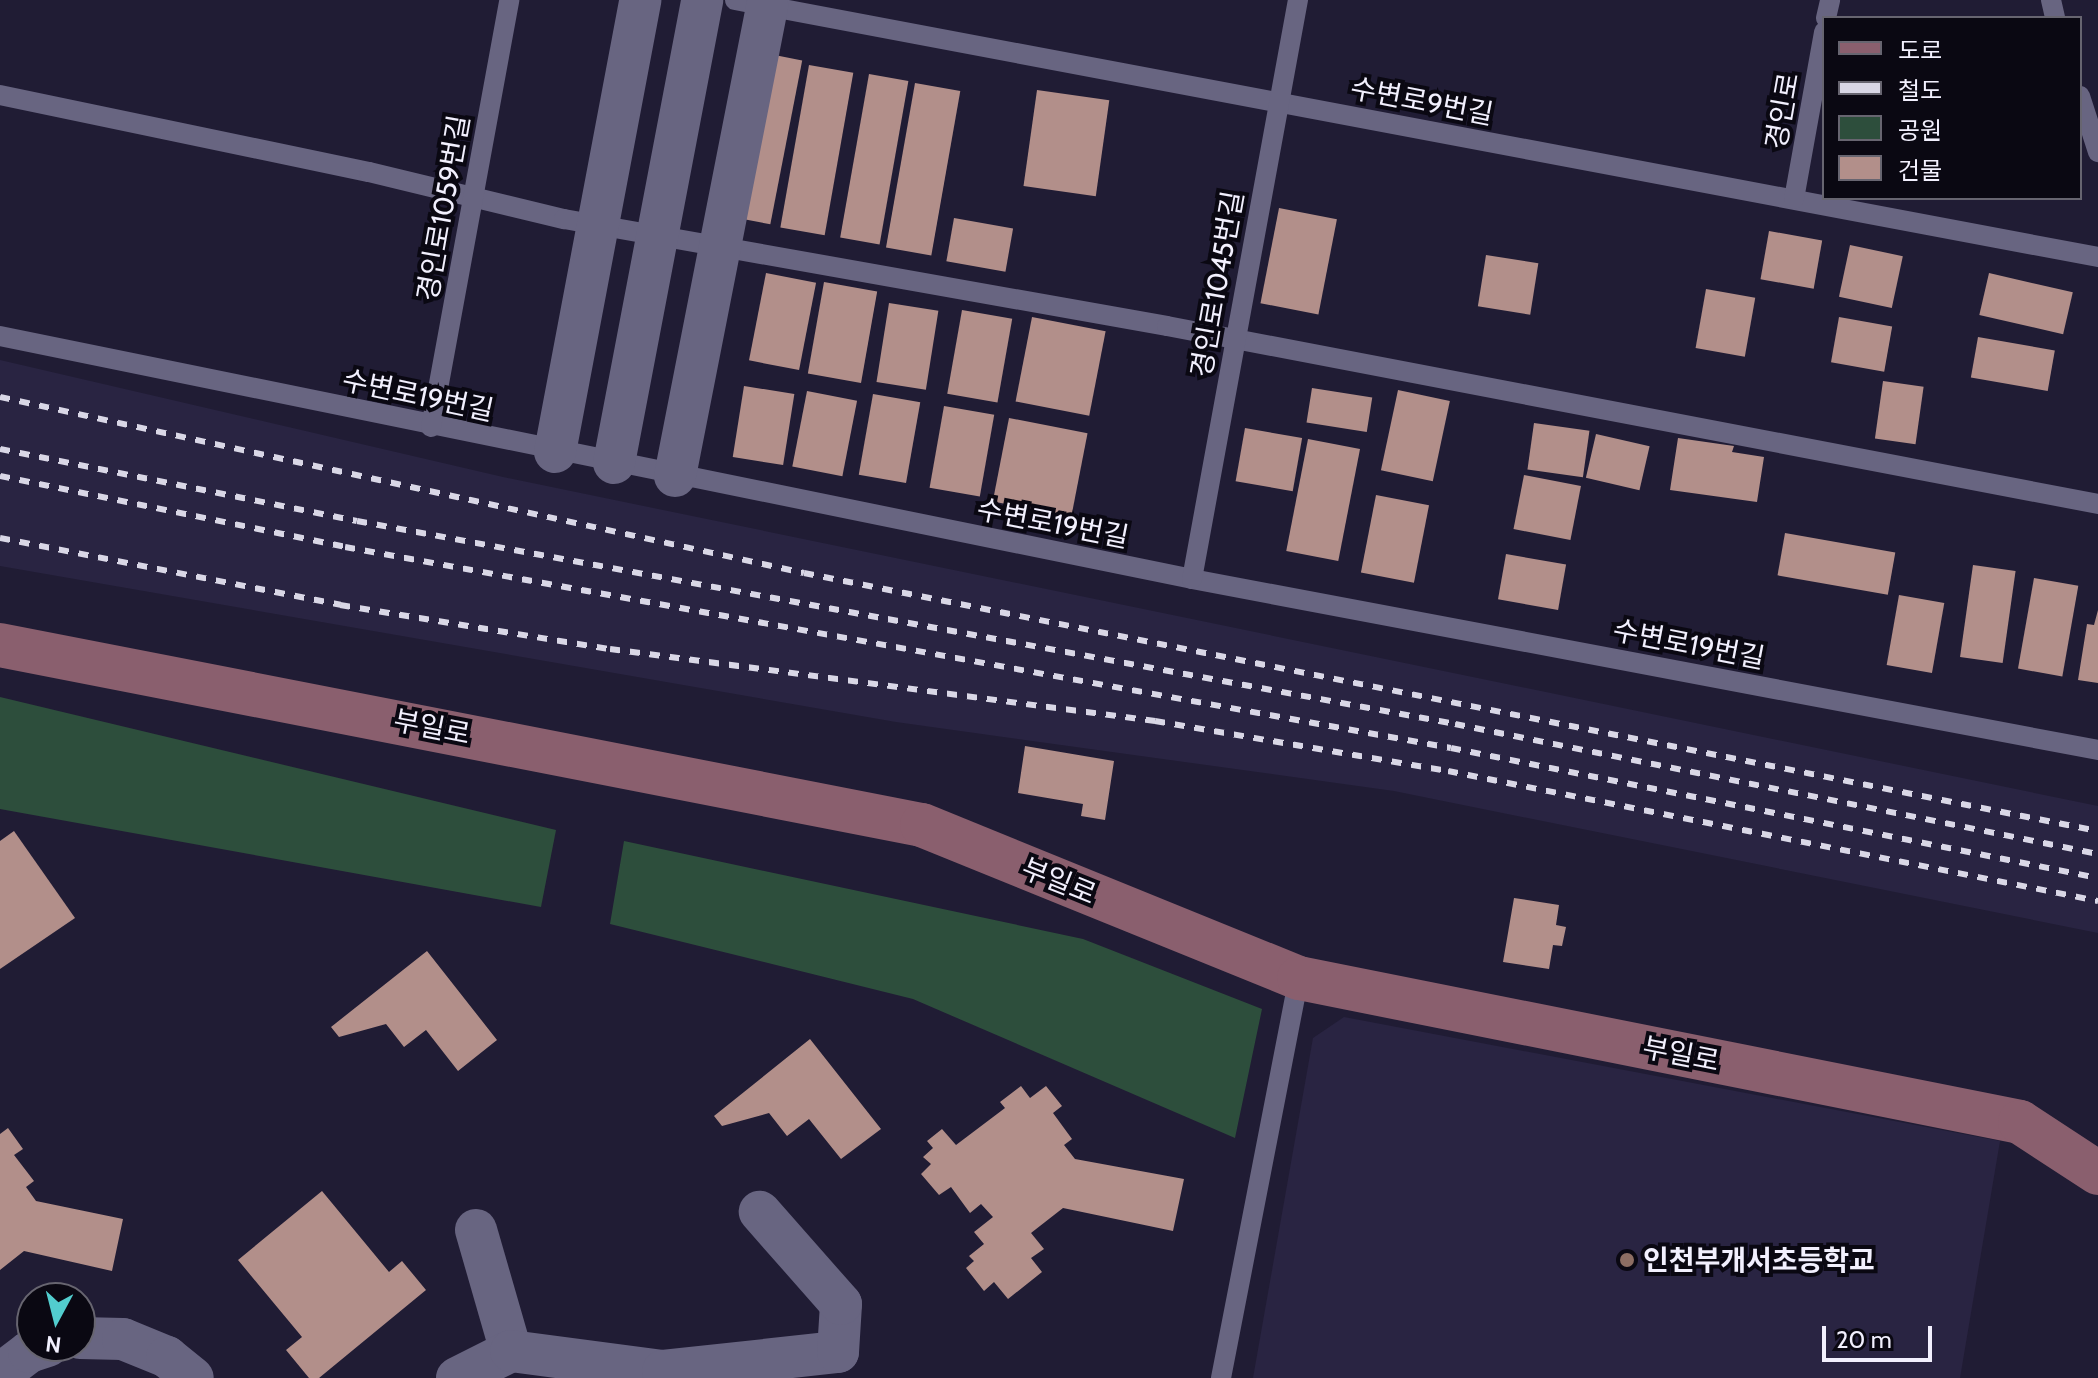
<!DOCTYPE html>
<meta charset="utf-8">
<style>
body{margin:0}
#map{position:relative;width:2098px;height:1378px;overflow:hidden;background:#201c34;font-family:Cabin,"Noto Sans KR",sans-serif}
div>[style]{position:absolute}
.built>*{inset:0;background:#292442}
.green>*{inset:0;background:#2d4e3c}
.building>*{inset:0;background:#b28f8a;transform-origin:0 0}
.lane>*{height:20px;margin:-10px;padding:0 10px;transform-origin:10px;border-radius:10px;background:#686581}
.street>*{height:42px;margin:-21px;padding:0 21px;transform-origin:21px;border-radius:21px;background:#686581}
.secondary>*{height:44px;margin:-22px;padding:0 22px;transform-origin:22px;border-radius:22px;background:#8a5f6e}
.rail>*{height:6px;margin-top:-3px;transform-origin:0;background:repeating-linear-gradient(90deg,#d9d7e6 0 10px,transparent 0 20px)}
.dots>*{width:22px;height:22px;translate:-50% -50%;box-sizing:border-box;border:4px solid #0a0812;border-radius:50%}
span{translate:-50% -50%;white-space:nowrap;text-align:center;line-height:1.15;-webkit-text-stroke:8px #0a0812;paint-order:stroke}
.street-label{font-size:28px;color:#f2f0fe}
.poi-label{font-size:28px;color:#f2f0fe;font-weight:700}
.left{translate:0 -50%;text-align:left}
.legend{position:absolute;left:1822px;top:16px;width:260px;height:184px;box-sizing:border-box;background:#0a0812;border:2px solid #676570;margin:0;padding:10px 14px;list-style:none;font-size:24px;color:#f2f0fe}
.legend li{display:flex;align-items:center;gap:16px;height:40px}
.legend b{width:40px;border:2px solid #676570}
.north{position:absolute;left:16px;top:1282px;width:80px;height:80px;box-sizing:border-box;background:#0a0812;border:2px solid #676570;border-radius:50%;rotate:187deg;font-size:22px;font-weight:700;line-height:32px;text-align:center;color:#f2f0fe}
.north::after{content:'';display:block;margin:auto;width:28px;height:36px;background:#52cdce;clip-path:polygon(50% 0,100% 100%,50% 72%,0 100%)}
.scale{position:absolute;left:1822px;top:1326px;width:110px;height:36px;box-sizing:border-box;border:4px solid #f2f0fe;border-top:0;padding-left:10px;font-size:24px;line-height:28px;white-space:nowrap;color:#f2f0fe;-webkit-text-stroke:6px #0a0812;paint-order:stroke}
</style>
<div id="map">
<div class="built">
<i style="clip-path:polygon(0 360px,503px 477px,2098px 806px,2098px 933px,1394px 791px,896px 722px,0 566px)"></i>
<i style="clip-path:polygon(1344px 1017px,2000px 1141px,1960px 1378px,1253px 1378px,1313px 1038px)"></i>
</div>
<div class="green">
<i style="clip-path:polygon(0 697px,556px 830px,541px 907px,0 809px)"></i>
<i style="clip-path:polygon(624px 841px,1083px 939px,1262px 1009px,1235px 1138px,913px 999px,610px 924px)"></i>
</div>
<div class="building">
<i style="left:759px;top:52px;width:44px;height:167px;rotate:11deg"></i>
<i style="left:809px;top:65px;width:45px;height:165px;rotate:10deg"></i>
<i style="left:869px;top:74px;width:40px;height:166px;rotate:10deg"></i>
<i style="left:915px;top:83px;width:46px;height:167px;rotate:10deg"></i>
<i style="left:1037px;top:90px;width:73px;height:97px;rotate:8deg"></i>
<i style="left:1279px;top:208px;width:59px;height:97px;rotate:11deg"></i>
<i style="left:954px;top:218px;width:60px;height:44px;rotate:10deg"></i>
<i style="left:1769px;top:231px;width:54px;height:49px;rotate:10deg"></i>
<i style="left:1850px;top:245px;width:54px;height:53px;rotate:12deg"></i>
<i style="left:1486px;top:255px;width:53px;height:52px;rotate:9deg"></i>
<i style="left:766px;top:273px;width:51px;height:89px;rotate:11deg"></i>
<i style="left:1989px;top:273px;width:86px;height:43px;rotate:13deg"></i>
<i style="left:824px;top:282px;width:54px;height:93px;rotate:10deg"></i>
<i style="left:1706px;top:289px;width:50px;height:60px;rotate:10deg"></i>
<i style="left:889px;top:303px;width:50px;height:80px;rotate:9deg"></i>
<i style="left:962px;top:310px;width:51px;height:85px;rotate:10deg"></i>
<i style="left:1032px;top:317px;width:75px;height:86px;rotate:11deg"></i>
<i style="left:1839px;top:317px;width:54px;height:46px;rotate:10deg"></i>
<i style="left:1978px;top:337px;width:78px;height:41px;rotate:10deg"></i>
<i style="left:1883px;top:381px;width:41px;height:58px;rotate:8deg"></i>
<i style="left:744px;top:386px;width:51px;height:72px;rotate:9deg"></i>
<i style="left:1312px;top:388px;width:61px;height:35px;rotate:9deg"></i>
<i style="left:1398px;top:390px;width:53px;height:82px;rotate:12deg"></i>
<i style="left:807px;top:391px;width:51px;height:77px;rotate:11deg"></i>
<i style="left:873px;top:394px;width:48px;height:82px;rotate:10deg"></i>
<i style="left:944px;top:406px;width:51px;height:83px;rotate:10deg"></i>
<i style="left:1009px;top:418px;width:80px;height:85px;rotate:11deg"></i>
<i style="left:1534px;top:423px;width:56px;height:47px;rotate:8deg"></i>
<i style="left:1245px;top:428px;width:58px;height:54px;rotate:10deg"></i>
<i style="left:1596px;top:434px;width:55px;height:45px;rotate:13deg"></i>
<i style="clip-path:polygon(1678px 438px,1734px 446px,1732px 452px,1764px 457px,1757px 502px,1670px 490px)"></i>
<i style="left:1308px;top:439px;width:53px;height:114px;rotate:11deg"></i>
<i style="left:1524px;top:475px;width:58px;height:55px;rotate:11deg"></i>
<i style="left:1376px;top:495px;width:54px;height:79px;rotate:11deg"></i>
<i style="left:1785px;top:533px;width:112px;height:43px;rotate:10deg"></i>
<i style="left:1506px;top:554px;width:61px;height:46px;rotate:10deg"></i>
<i style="left:1973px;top:565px;width:43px;height:93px;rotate:8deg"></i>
<i style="left:2034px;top:578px;width:45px;height:92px;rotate:10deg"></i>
<i style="left:1899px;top:595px;width:46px;height:71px;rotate:10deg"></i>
<i style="clip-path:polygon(2098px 610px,2098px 683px,2078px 680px,2087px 624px,2094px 625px)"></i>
<i style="clip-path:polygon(1025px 746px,1114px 761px,1105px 820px,1081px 816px,1083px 804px,1018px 793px)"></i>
<i style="clip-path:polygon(14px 831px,75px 918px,0 969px,0 841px)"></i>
<i style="clip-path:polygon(1514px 898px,1559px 905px,1556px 925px,1566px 927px,1562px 946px,1553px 945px,1549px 969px,1503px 962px)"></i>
<i style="clip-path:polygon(427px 951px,497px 1040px,458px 1071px,426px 1030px,404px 1047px,386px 1024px,339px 1037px,331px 1027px)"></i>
<i style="clip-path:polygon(810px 1039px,881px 1129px,841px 1159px,809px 1119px,787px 1136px,769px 1113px,722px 1126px,714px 1116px)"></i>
<i style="clip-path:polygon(1021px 1086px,1030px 1098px,1046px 1086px,1062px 1106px,1053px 1113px,1072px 1139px,1064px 1145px,1075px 1159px,1184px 1179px,1173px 1231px,1063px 1208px,1031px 1233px,1044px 1249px,1031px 1258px,1042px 1272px,1008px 1299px,994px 1282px,984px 1291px,966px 1268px,974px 1261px,969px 1256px,984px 1244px,974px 1232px,993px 1217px,981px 1204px,970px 1213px,951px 1187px,939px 1195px,921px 1174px,931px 1164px,923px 1157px,933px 1148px,927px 1141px,942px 1129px,956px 1145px,1005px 1108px,1000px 1102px)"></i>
<i style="clip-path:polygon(8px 1128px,23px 1149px,14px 1155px,34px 1181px,26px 1187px,36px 1201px,123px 1219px,112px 1271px,24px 1251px,0 1270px,0 1134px)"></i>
<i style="clip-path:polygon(322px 1191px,389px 1272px,402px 1261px,426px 1290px,319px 1378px,309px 1378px,286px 1350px,302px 1337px,238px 1260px)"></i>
</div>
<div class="lane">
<i style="left:735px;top:0;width:1387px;rotate:10.68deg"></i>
<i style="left:2051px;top:0;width:18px;rotate:77deg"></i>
<i style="left:1826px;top:18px;width:18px;rotate:-77deg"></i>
<i style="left:0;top:95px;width:377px;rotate:11.8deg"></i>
<i style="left:369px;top:172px;width:201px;rotate:13.6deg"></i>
<i style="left:564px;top:219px;width:612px;rotate:10.06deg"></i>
<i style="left:1167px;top:326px;width:948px;rotate:10.82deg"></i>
<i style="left:2080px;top:96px;width:59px;rotate:72.2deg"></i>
<i style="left:1794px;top:199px;width:170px;rotate:-79.8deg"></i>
<i style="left:0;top:336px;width:1217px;rotate:11.52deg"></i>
<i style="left:1192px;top:579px;width:922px;rotate:10.69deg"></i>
<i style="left:431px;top:427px;width:434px;rotate:-79.6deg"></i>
<i style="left:1192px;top:579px;width:589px;rotate:-79.63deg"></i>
<i style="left:1221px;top:1378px;width:408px;rotate:-79deg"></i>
</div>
<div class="street">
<i style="left:555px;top:452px;width:460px;rotate:-79.3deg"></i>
<i style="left:614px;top:463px;width:471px;rotate:-79.2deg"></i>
<i style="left:675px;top:476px;width:479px;rotate:-78.9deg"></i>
<i style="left:476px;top:1230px;width:126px;rotate:73.9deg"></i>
<i style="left:80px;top:1338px;width:43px;rotate:1.3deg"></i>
<i style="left:123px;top:1339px;width:48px;rotate:22.2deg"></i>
<i style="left:167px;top:1357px;width:33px;rotate:39deg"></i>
<i style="left:0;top:1374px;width:36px;rotate:-37deg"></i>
<i style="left:29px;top:1352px;width:20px;rotate:-18deg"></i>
<i style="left:457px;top:1378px;width:60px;rotate:-26.6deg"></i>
<i style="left:511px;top:1351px;width:153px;rotate:7.5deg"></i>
<i style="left:663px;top:1371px;width:176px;rotate:-6.2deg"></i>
<i style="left:838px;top:1352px;width:48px;rotate:-86.4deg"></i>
<i style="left:841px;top:1304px;width:123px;rotate:-131.4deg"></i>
</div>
<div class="secondary">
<i style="left:0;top:645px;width:939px;rotate:11.05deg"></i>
<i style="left:922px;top:825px;width:407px;rotate:22.1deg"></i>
<i style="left:1299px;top:978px;width:735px;rotate:11.29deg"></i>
<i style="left:2020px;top:1122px;width:93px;rotate:33.2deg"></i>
</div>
<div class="rail">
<i style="left:0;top:397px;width:823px;rotate:12.35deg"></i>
<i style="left:804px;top:573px;width:1319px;rotate:11.28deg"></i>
<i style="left:0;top:449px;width:364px;rotate:11.4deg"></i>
<i style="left:357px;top:521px;width:1117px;rotate:10.47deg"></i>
<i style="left:1455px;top:724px;width:656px;rotate:11.43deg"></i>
<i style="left:0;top:476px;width:352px;rotate:11.6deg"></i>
<i style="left:345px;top:547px;width:1124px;rotate:10.3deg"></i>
<i style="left:1451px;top:748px;width:660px;rotate:11.36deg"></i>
<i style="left:0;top:538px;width:347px;rotate:11.1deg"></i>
<i style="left:340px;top:605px;width:274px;rotate:9.3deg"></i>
<i style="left:610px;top:649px;width:550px;rotate:7.53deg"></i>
<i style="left:1155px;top:721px;width:297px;rotate:9.7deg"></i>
<i style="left:1448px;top:771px;width:663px;rotate:11.31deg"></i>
</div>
<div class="dots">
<i style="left:1627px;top:1260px;background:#8d6e63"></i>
</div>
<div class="street-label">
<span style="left:1422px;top:101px;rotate:11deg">수변로9번길</span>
<span style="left:1782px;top:111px;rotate:-80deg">경인로</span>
<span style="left:443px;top:208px;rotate:-80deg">경인로1059번길</span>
<span style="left:1217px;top:284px;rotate:-80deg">경인로1045번길</span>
<span style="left:418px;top:395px;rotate:12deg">수변로19번길</span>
<span style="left:1053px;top:523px;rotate:11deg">수변로19번길</span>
<span style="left:1689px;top:644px;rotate:11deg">수변로19번길</span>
<span style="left:432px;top:727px;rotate:11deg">부일로</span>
<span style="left:1059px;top:881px;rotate:22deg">부일로</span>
<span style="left:1681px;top:1054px;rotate:11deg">부일로</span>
</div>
<div class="poi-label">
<span class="left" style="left:1643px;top:1260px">인천부개서초등학교</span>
</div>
<ul class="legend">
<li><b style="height:10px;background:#8a5f6e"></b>도로</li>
<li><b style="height:10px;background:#d9d7e6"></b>철도</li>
<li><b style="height:22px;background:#2d4e3c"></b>공원</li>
<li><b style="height:22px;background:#b28f8a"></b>건물</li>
</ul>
<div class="north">N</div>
<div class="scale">20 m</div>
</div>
